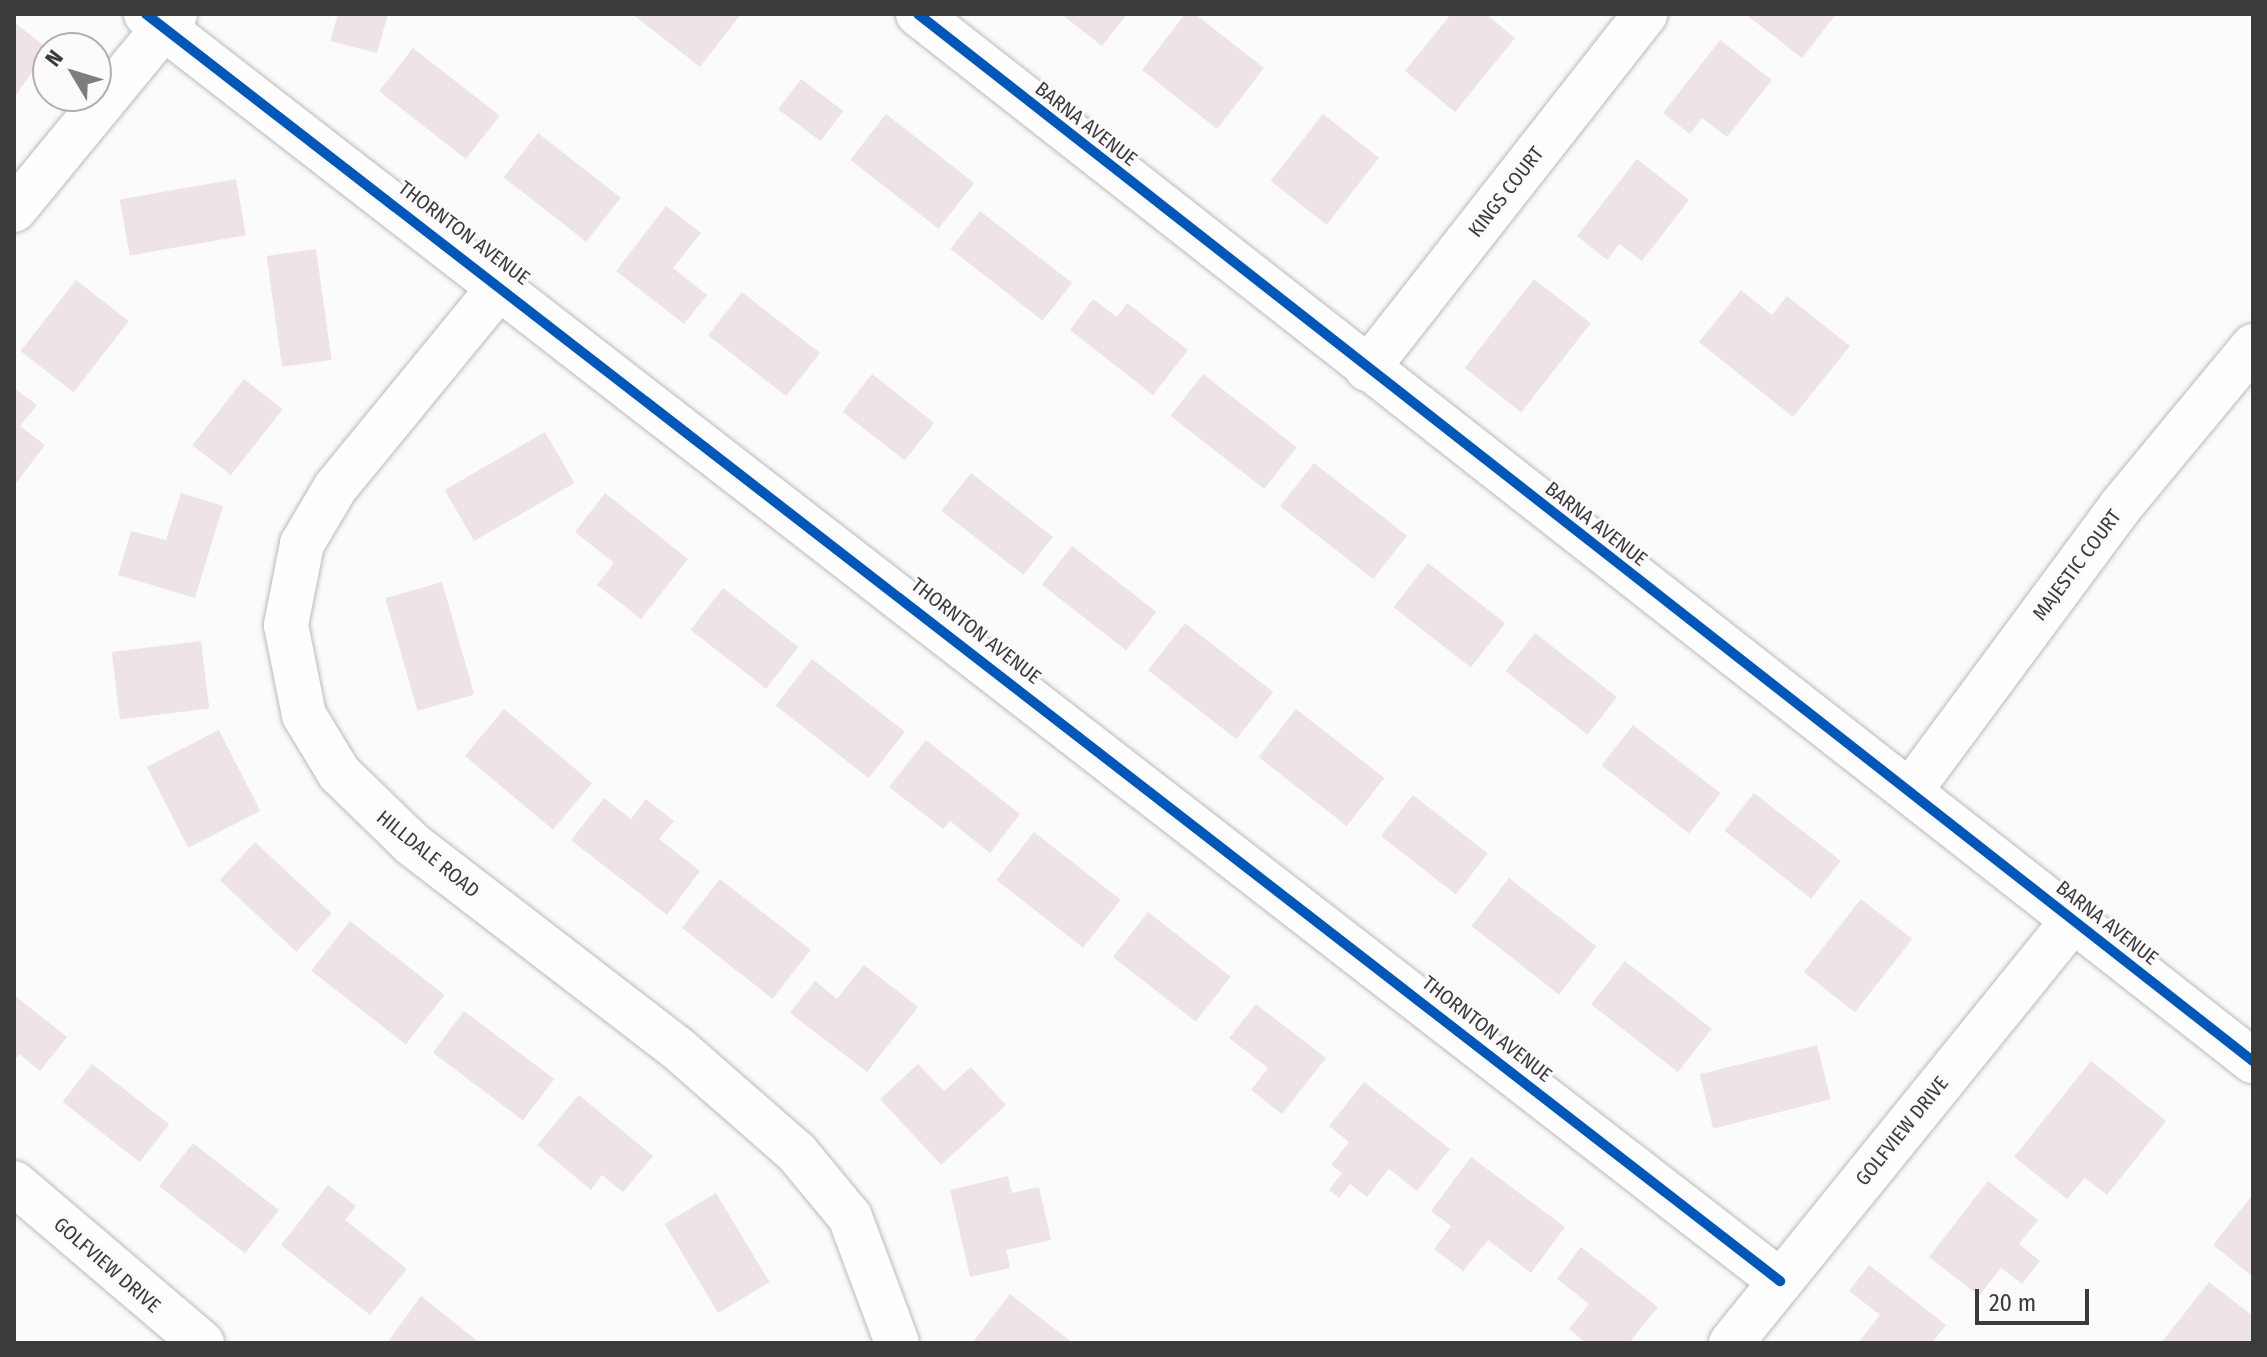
<!DOCTYPE html>
<style>
body{margin:0}
#map{position:relative;width:2267px;height:1357px;overflow:hidden;background:#fcfbfc;font-family:"Fira Sans Condensed",sans-serif}
div>[style]{position:absolute}
.building>*{inset:0;background:#eee4e8;transform-origin:0 0}
.roads{filter:drop-shadow(0 0 2px #bababa) drop-shadow(0 0 2px #bababa)}
.minor>*{height:44px;margin:-22px;padding:0 22px;transform-origin:22px;border-radius:22px;background:#fffeff}
.cycleway>*{height:10px;margin:-5px;padding:0 5px;transform-origin:5px;border-radius:5px;background:#0057b8}
span{translate:-50% -50%;white-space:nowrap;text-align:center;line-height:1.15;-webkit-text-stroke:6px #fdfafd;paint-order:stroke}
.street-label{font-size:20px;color:#3c3b3c}
.frame{position:absolute;inset:0;border:16px solid #3c3b3c;pointer-events:none}
.north{position:absolute;left:32px;top:32px;width:80px;height:80px;box-sizing:border-box;background:#fdfafd;border:2px solid #b0aeb0;border-radius:50%;rotate:308deg;font-size:22px;font-weight:700;line-height:32px;text-align:center;color:#3c3b3c}
.north::after{content:'';display:block;margin:auto;width:28px;height:36px;background:#7f7e7f;clip-path:polygon(50% 0,100% 100%,50% 72%,0 100%)}
.scale{position:absolute;left:1975px;top:1289px;width:114px;height:36px;box-sizing:border-box;border:4px solid #3c3b3c;border-top:0;padding-left:10px;font-size:24px;line-height:28px;white-space:nowrap;color:#3c3b3c;-webkit-text-stroke:6px #fdfafd;paint-order:stroke}
</style>
<div id="map">
<div class="building">
<i style="clip-path:polygon(338px 14px,388px 14px,377px 53px,330px 41px)"></i>
<i style="clip-path:polygon(632px 14px,741px 14px,700px 67px)"></i>
<i style="clip-path:polygon(1061px 14px,1127px 14px,1102px 46px)"></i>
<i style="clip-path:polygon(1185px 14px,1195px 14px,1264px 68px,1217px 129px,1142px 70px)"></i>
<i style="clip-path:polygon(1451px 14px,1486px 14px,1515px 38px,1455px 112px,1405px 71px)"></i>
<i style="clip-path:polygon(1745px 14px,1836px 14px,1802px 58px)"></i>
<i style="clip-path:polygon(14px 22px,48px 49px,14px 98px)"></i>
<i style="clip-path:polygon(1720px 40px,1772px 80px,1727px 137px,1702px 118px,1690px 134px,1663px 113px)"></i>
<i style="left:413px;top:48px;width:110px;height:55px;rotate:38deg"></i>
<i style="left:801px;top:79px;width:53px;height:38px;rotate:37deg"></i>
<i style="left:886px;top:114px;width:112px;height:58px;rotate:38deg"></i>
<i style="left:1323px;top:114px;width:71px;height:85px;rotate:38deg"></i>
<i style="left:538px;top:133px;width:105px;height:56px;rotate:38deg"></i>
<i style="clip-path:polygon(1637px 159px,1689px 200px,1642px 261px,1619px 244px,1607px 260px,1577px 236px)"></i>
<i style="left:236px;top:179px;width:57px;height:118px;rotate:80deg"></i>
<i style="clip-path:polygon(666px 206px,701px 233px,673px 268px,707px 295px,684px 324px,616px 271px)"></i>
<i style="left:980px;top:211px;width:117px;height:48px;rotate:38deg"></i>
<i style="left:316px;top:249px;width:112px;height:50px;rotate:82deg"></i>
<i style="left:1534px;top:279px;width:72px;height:113px;rotate:38deg"></i>
<i style="left:76px;top:280px;width:67px;height:90px;rotate:38deg"></i>
<i style="clip-path:polygon(1741px 290px,1772px 315px,1787px 296px,1850px 346px,1793px 417px,1699px 342px)"></i>
<i style="left:742px;top:292px;width:99px;height:55px;rotate:38deg"></i>
<i style="clip-path:polygon(1093px 299px,1117px 317px,1127px 303px,1188px 350px,1153px 395px,1070px 330px)"></i>
<i style="left:872px;top:374px;width:79px;height:48px;rotate:38deg"></i>
<i style="left:1203px;top:374px;width:119px;height:53px;rotate:38deg"></i>
<i style="left:244px;top:379px;width:49px;height:84px;rotate:38deg"></i>
<i style="clip-path:polygon(14px 388px,37px 405px,20px 426px,45px 445px,14px 486px)"></i>
<i style="left:545px;top:432px;width:59px;height:116px;rotate:60deg"></i>
<i style="left:1314px;top:463px;width:118px;height:55px;rotate:38deg"></i>
<i style="left:971px;top:473px;width:104px;height:48px;rotate:38deg"></i>
<i style="clip-path:polygon(181px 493px,223px 506px,195px 598px,118px 575px,131px 531px,166px 540px)"></i>
<i style="clip-path:polygon(605px 493px,688px 559px,641px 619px,597px 585px,614px 563px,575px 532px)"></i>
<i style="left:1072px;top:546px;width:107px;height:49px;rotate:38deg"></i>
<i style="left:1428px;top:563px;width:98px;height:56px;rotate:38deg"></i>
<i style="left:442px;top:582px;width:117px;height:59px;rotate:74deg"></i>
<i style="left:723px;top:588px;width:96px;height:53px;rotate:38deg"></i>
<i style="left:1185px;top:623px;width:112px;height:60px;rotate:38deg"></i>
<i style="left:1535px;top:633px;width:104px;height:48px;rotate:38deg"></i>
<i style="left:201px;top:641px;width:68px;height:90px;rotate:83deg"></i>
<i style="left:812px;top:659px;width:118px;height:59px;rotate:38deg"></i>
<i style="left:504px;top:709px;width:115px;height:61px;rotate:40deg"></i>
<i style="left:1296px;top:709px;width:112px;height:61px;rotate:38deg"></i>
<i style="left:1633px;top:725px;width:111px;height:51px;rotate:38deg"></i>
<i style="left:219px;top:730px;width:91px;height:81px;rotate:63deg"></i>
<i style="clip-path:polygon(926px 740px,1020px 814px,990px 853px,950px 821px,943px 829px,889px 787px)"></i>
<i style="left:1754px;top:793px;width:110px;height:48px;rotate:38deg"></i>
<i style="left:1413px;top:795px;width:95px;height:52px;rotate:38deg"></i>
<i style="clip-path:polygon(604px 798px,631px 819px,646px 799px,674px 821px,659px 839px,700px 871px,667px 915px,571px 840px)"></i>
<i style="left:1034px;top:832px;width:110px;height:61px;rotate:38deg"></i>
<i style="left:255px;top:842px;width:105px;height:52px;rotate:43deg"></i>
<i style="left:1509px;top:878px;width:111px;height:61px;rotate:38deg"></i>
<i style="left:720px;top:879px;width:115px;height:62px;rotate:38deg"></i>
<i style="left:1861px;top:899px;width:65px;height:93px;rotate:38deg"></i>
<i style="left:1148px;top:912px;width:105px;height:57px;rotate:38deg"></i>
<i style="left:350px;top:921px;width:120px;height:63px;rotate:38deg"></i>
<i style="left:1625px;top:961px;width:110px;height:55px;rotate:38deg"></i>
<i style="clip-path:polygon(864px 965px,918px 1007px,867px 1072px,790px 1013px,815px 981px,837px 999px)"></i>
<i style="clip-path:polygon(14px 995px,67px 1037px,40px 1071px,19px 1054px,14px 1061px)"></i>
<i style="clip-path:polygon(1256px 1004px,1326px 1058px,1282px 1114px,1251px 1090px,1268px 1068px,1229px 1038px)"></i>
<i style="left:464px;top:1011px;width:113px;height:52px;rotate:37deg"></i>
<i style="left:1817px;top:1045px;width:56px;height:121px;rotate:76deg"></i>
<i style="clip-path:polygon(2091px 1061px,2166px 1121px,2107px 1195px,2085px 1178px,2067px 1199px,2014px 1157px)"></i>
<i style="left:92px;top:1064px;width:98px;height:48px;rotate:38deg"></i>
<i style="clip-path:polygon(918px 1064px,944px 1091px,971px 1067px,1006px 1105px,941px 1165px,880px 1099px)"></i>
<i style="clip-path:polygon(1364px 1082px,1450px 1149px,1417px 1191px,1389px 1169px,1367px 1197px,1350px 1184px,1339px 1198px,1329px 1190px,1342px 1173px,1331px 1165px,1349px 1142px,1329px 1126px)"></i>
<i style="clip-path:polygon(579px 1095px,653px 1156px,623px 1192px,602px 1175px,591px 1190px,537px 1145px)"></i>
<i style="left:193px;top:1143px;width:109px;height:55px;rotate:38deg"></i>
<i style="clip-path:polygon(1471px 1157px,1565px 1227px,1531px 1273px,1488px 1240px,1463px 1271px,1434px 1249px,1451px 1226px,1431px 1211px)"></i>
<i style="clip-path:polygon(1008px 1176px,1012px 1193px,1039px 1187px,1051px 1240px,1006px 1250px,1010px 1268px,970px 1277px,950px 1190px)"></i>
<i style="clip-path:polygon(1988px 1181px,2038px 1220px,2019px 1244px,2040px 1261px,2022px 1284px,2001px 1268px,1979px 1296px,1929px 1257px)"></i>
<i style="clip-path:polygon(328px 1185px,356px 1206px,345px 1220px,407px 1269px,370px 1315px,281px 1245px)"></i>
<i style="left:716px;top:1193px;width:104px;height:60px;rotate:59deg"></i>
<i style="clip-path:polygon(2253px 1194px,2253px 1277px,2213px 1245px)"></i>
<i style="clip-path:polygon(1581px 1247px,1658px 1307px,1629px 1343px,1586px 1343px,1569px 1329px,1589px 1304px,1557px 1279px)"></i>
<i style="clip-path:polygon(1869px 1265px,1946px 1325px,1932px 1343px,1858px 1343px,1880px 1315px,1849px 1291px)"></i>
<i style="clip-path:polygon(2209px 1282px,2253px 1316px,2253px 1343px,2161px 1343px)"></i>
<i style="clip-path:polygon(1010px 1294px,1073px 1343px,972px 1343px)"></i>
<i style="clip-path:polygon(421px 1296px,480px 1343px,387px 1343px)"></i>
</div>
<div class="roads">
<div class="minor">
<i style="left:146px;top:14px;width:2068px;rotate:37.79deg"></i>
<i style="left:918px;top:14px;width:1697px;rotate:38.11deg"></i>
<i style="left:14px;top:210px;width:254px;rotate:-50.6deg"></i>
<i style="left:502px;top:284px;width:264px;rotate:129.3deg"></i>
<i style="left:335px;top:488px;width:65px;rotate:120.5deg"></i>
<i style="left:302px;top:544px;width:83px;rotate:101.2deg"></i>
<i style="left:286px;top:625px;width:92px;rotate:78.7deg"></i>
<i style="left:304px;top:715px;width:68px;rotate:58.9deg"></i>
<i style="left:339px;top:773px;width:102px;rotate:44.2deg"></i>
<i style="left:412px;top:844px;width:333px;rotate:37.6deg"></i>
<i style="left:676px;top:1047px;width:161px;rotate:41.2deg"></i>
<i style="left:797px;top:1153px;width:83px;rotate:50.4deg"></i>
<i style="left:850px;top:1217px;width:134px;rotate:69.5deg"></i>
<i style="left:1367px;top:369px;width:451px;rotate:-51.9deg"></i>
<i style="left:1910px;top:791px;width:353px;rotate:-53.5deg"></i>
<i style="left:2120px;top:507px;width:209px;rotate:-50.4deg"></i>
<i style="left:14px;top:1183px;width:247px;rotate:40.4deg"></i>
<i style="left:1731px;top:1343px;width:545px;rotate:-51.03deg"></i>
</div>
</div>
<div class="cycleway">
<i style="left:146px;top:14px;width:2068px;rotate:37.79deg"></i>
<i style="left:918px;top:14px;width:1697px;rotate:38.11deg"></i>
</div>
<div class="street-label">
<span style="left:1086px;top:124px;rotate:38deg">BARNA AVENUE</span>
<span style="left:1506px;top:192px;rotate:-52deg">KINGS COURT</span>
<span style="left:464px;top:233px;rotate:37deg">THORNTON AVENUE</span>
<span style="left:1596px;top:524px;rotate:38deg">BARNA AVENUE</span>
<span style="left:2077px;top:565px;rotate:-53deg">MAJESTIC COURT</span>
<span style="left:976px;top:631px;rotate:38deg">THORNTON AVENUE</span>
<span style="left:428px;top:854px;rotate:39deg">HILLDALE ROAD</span>
<span style="left:2107px;top:923px;rotate:38deg">BARNA AVENUE</span>
<span style="left:1487px;top:1029px;rotate:38deg">THORNTON AVENUE</span>
<span style="left:1902px;top:1131px;rotate:-51deg">GOLFVIEW DRIVE</span>
<span style="left:107px;top:1265px;rotate:41deg">GOLFVIEW DRIVE</span>
</div>
<div class="frame"></div>
<div class="north">N</div>
<div class="scale">20 m</div>
</div>
